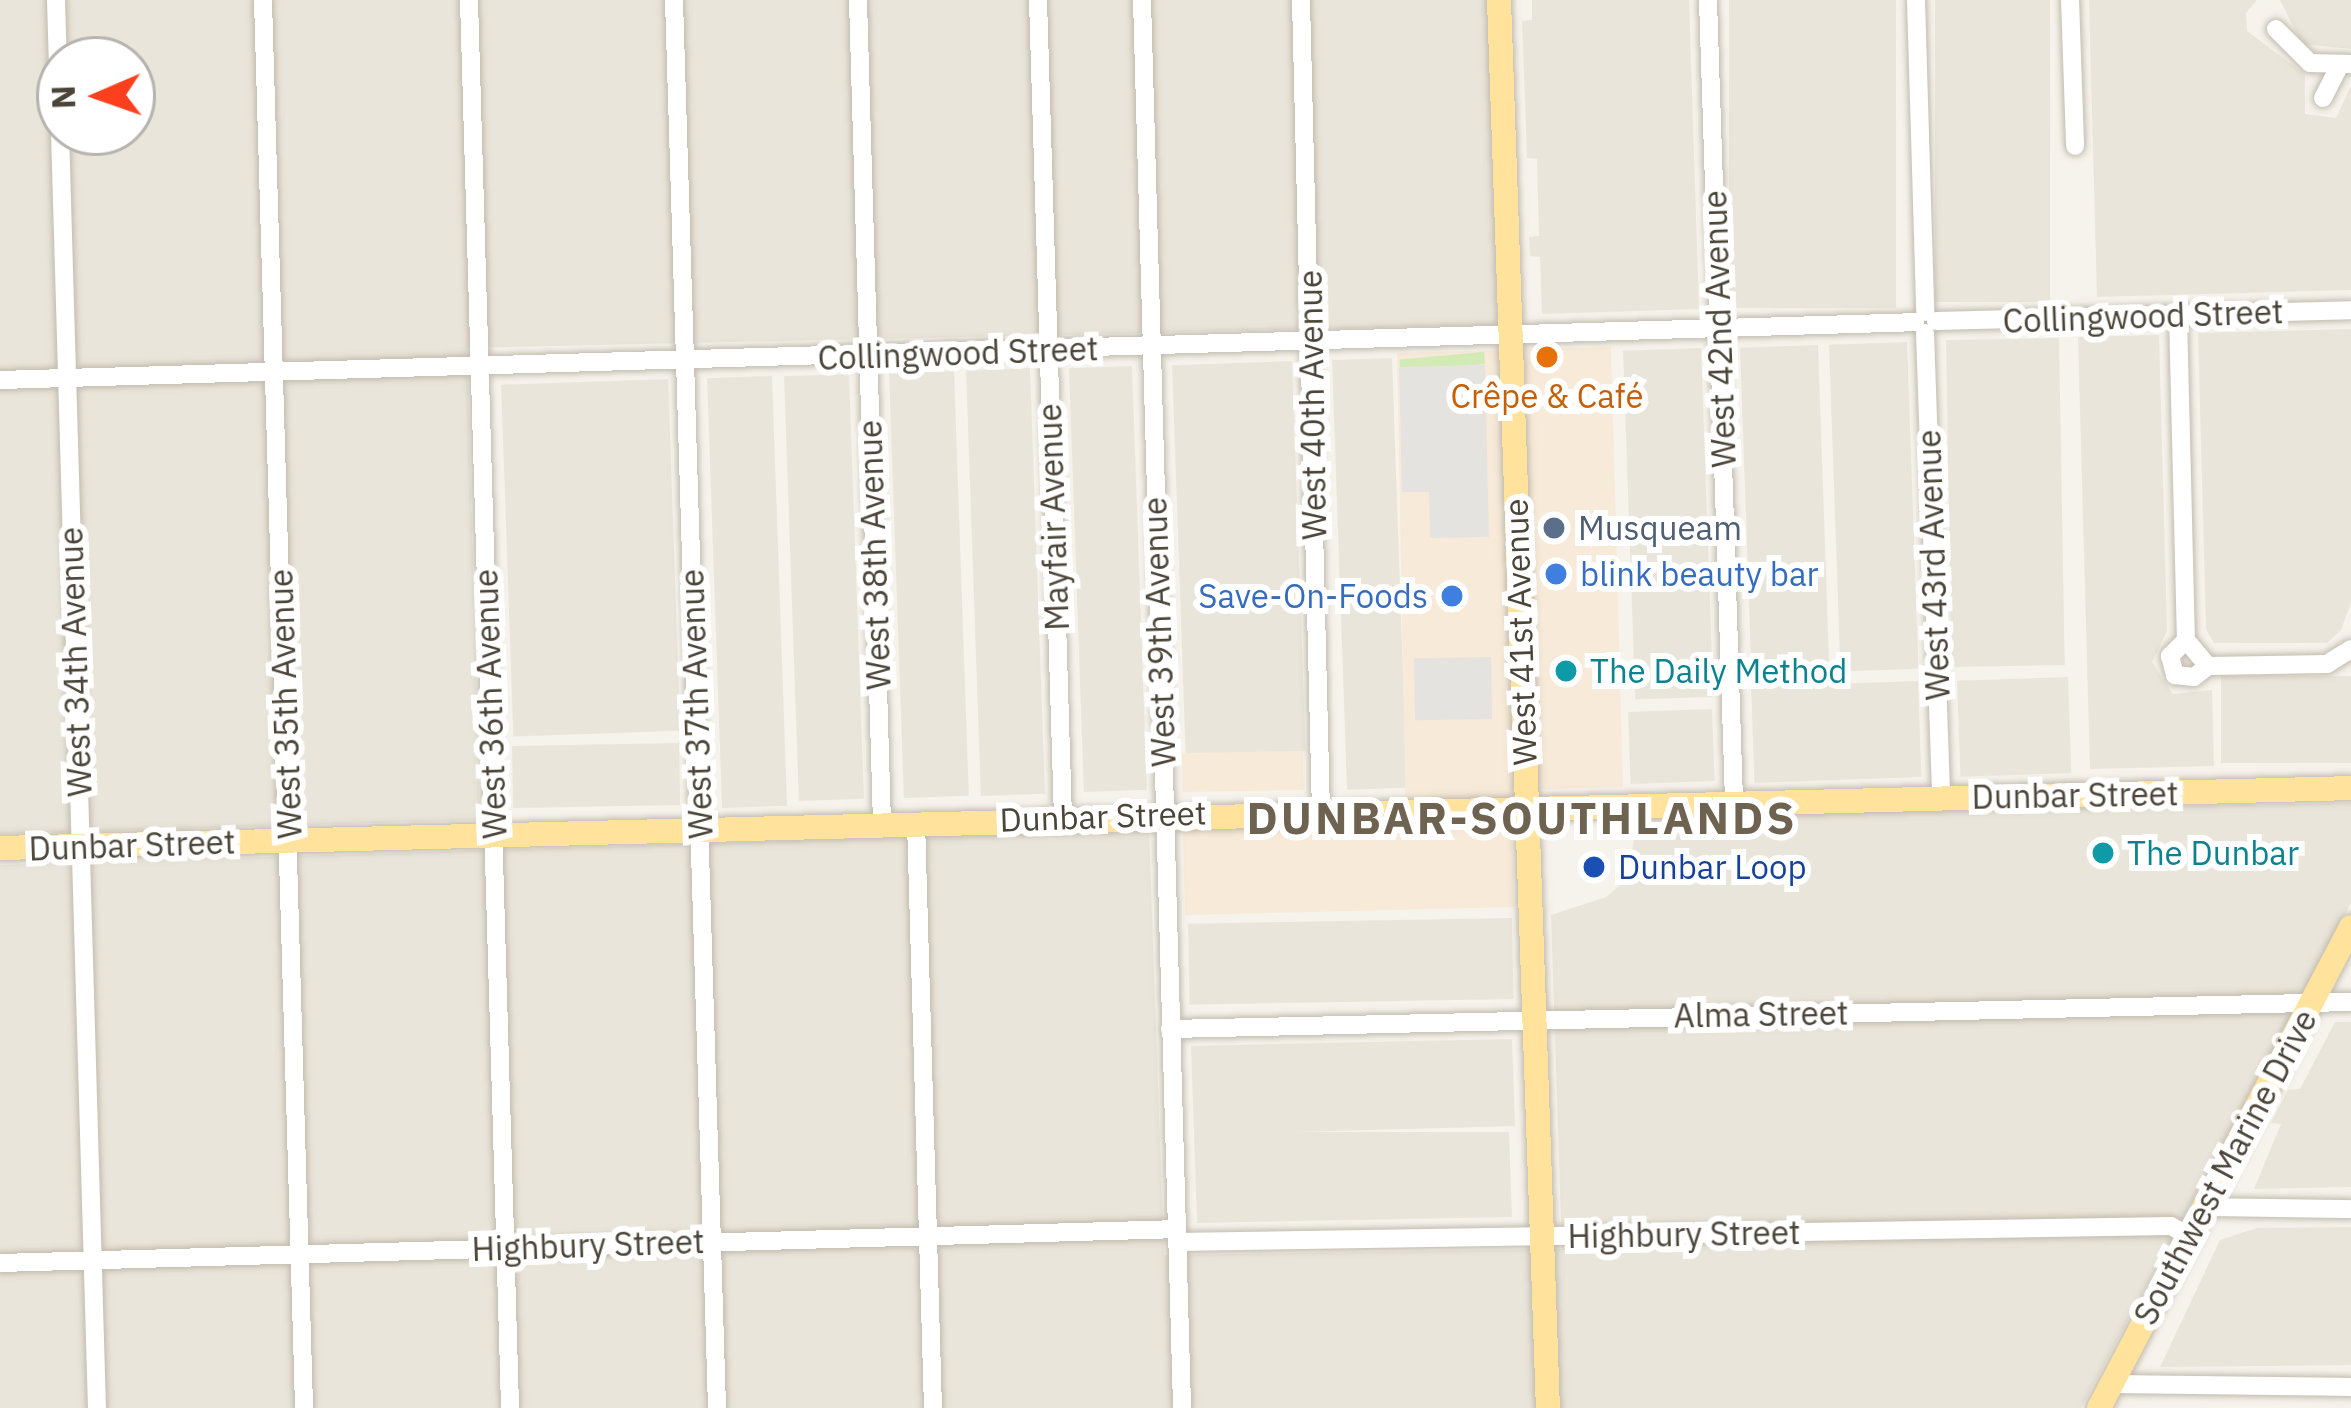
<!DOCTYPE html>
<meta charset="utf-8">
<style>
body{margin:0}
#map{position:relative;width:2351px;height:1408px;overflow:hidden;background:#f6f3ec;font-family:"IBM Plex Sans",sans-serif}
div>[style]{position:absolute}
.residential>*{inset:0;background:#eae5da;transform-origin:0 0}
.commercial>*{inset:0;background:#f7ead8;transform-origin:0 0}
.green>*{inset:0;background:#d2eab5;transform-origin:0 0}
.parking>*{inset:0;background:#e5e3e0;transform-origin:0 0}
.roads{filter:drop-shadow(0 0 3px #c2bbae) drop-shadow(0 0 3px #c2bbae)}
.minor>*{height:18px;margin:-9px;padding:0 9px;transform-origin:9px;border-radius:9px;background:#fff}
.major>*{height:24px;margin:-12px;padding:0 12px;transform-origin:12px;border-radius:12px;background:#ffe39c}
.dots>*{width:33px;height:33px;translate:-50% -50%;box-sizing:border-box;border:6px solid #fff;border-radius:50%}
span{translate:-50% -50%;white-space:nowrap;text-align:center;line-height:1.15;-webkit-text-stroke:12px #fff;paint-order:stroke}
.street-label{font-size:33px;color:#4b4439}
.food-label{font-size:33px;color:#c56008}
.service-label{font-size:33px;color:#4e5e75}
.left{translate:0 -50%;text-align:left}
.shop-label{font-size:33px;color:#366cbe}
.right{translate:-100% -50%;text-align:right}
.culture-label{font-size:33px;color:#0d838f}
.transit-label{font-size:33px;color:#164399}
.district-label{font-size:45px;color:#6e6250;font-weight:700;letter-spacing:3px}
.north{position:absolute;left:36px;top:36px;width:120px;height:120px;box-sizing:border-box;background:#fff;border:3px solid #b7b4b0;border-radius:50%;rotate:268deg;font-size:33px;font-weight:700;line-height:48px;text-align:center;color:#4b4439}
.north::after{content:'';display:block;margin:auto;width:42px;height:54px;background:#fc3f1d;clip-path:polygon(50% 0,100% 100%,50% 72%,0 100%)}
</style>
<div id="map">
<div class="residential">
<i style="clip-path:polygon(evenodd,0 0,1487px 0,1498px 325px,467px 348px,480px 820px,0 834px,0 0,60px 60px,132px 60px,132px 132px,60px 132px,60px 60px)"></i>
<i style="clip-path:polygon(1532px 0,1689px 0,1699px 309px,1542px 314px,1540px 257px,1530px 256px,1529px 237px,1539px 236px,1537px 159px,1527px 158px,1522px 21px,1532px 20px)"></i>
<i style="left:1729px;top:0;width:167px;height:308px"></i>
<i style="left:1935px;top:0;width:115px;height:302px"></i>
<i style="clip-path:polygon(2089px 0,2257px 0,2246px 13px,2247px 31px,2305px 74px,2305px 114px,2336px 118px,2351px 86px,2351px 290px,2097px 297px)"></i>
<i style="clip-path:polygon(2280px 0,2351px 0,2351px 49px,2302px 44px)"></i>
<i style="clip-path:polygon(2351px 329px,2351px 602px,2341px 630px,2327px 643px,2214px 643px,2206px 629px,2198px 333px)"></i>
<i style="clip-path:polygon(2159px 335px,2167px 631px,2152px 662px,2173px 694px,2212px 690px,2214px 766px,2090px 769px,2078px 337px)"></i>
<i style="left:2059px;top:338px;width:327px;height:113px;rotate:89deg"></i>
<i style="left:1907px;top:342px;width:327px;height:78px;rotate:88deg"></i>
<i style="left:1818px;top:345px;width:327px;height:78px;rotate:88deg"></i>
<i style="left:1701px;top:348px;width:349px;height:78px;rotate:88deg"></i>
<i style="left:1392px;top:358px;width:430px;height:60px;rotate:88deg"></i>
<i style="left:1292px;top:361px;width:390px;height:120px;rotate:88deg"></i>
<i style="left:1132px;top:366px;width:424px;height:63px;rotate:88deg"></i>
<i style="left:1030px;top:368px;width:426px;height:64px;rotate:88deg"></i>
<i style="left:954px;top:371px;width:425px;height:65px;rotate:88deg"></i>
<i style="left:849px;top:374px;width:425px;height:65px;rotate:88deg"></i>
<i style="left:772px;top:376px;width:430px;height:65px;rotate:88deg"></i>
<i style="left:668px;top:379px;width:352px;height:167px;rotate:88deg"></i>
<i style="left:2351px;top:676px;width:87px;height:130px;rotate:90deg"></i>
<i style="left:2068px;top:677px;width:96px;height:111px;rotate:88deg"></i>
<i style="left:1918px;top:681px;width:96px;height:167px;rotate:88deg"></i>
<i style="left:1712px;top:709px;width:72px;height:84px;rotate:88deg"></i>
<i style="left:679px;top:743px;width:62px;height:167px;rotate:89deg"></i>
<i style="clip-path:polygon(2351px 803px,2351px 903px,2081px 1408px,0 1408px,0 865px,1149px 830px,1164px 1255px,1562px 1249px,1551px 915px,1606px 897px,1627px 879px,1638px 816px)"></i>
<i style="left:1512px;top:918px;width:81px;height:324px;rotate:89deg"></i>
<i style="clip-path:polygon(2335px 1022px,2351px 1022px,2351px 1187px,2254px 1189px,2281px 1124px,2271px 1123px,2288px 1090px,2300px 1089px)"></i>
<i style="clip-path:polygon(1512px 1039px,1515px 1126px,1296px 1132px,1509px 1132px,1512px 1217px,1197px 1223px,1191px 1046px)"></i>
<i style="clip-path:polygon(2351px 1227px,2351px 1365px,2160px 1367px,2220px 1240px,2257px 1228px)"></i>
</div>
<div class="commercial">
<i style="clip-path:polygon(1611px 347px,1623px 787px,1511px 790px,1514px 907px,1185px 915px,1183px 829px,1406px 823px,1397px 353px)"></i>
<i style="left:1303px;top:751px;width:39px;height:121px;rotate:89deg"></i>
</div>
<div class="green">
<i style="left:1484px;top:352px;width:12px;height:85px;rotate:85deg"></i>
</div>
<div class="parking">
<i style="clip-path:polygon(1485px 365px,1489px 537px,1430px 538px,1429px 492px,1402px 492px,1399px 367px)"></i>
<i style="left:1491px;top:657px;width:62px;height:77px;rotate:89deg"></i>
</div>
<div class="roads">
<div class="minor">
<i style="left:56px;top:0;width:131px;rotate:88.3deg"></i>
<i style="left:263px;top:0;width:1409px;rotate:88.33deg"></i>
<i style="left:469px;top:0;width:1409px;rotate:88.33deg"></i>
<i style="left:674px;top:0;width:1409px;rotate:88.25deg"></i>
<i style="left:858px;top:0;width:823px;rotate:88.33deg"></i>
<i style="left:1038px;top:0;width:818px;rotate:88.25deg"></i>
<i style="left:1142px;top:0;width:1409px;rotate:88.37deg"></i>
<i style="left:1301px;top:0;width:810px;rotate:88.59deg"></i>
<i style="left:1708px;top:0;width:802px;rotate:88.14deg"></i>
<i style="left:1916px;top:0;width:312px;rotate:88.3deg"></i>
<i style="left:2070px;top:0;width:146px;rotate:88deg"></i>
<i style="left:2276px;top:29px;width:48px;rotate:45deg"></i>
<i style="left:2310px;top:63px;width:41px;rotate:1.4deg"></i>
<i style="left:2323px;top:98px;width:38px;rotate:-63deg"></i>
<i style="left:60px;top:132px;width:1277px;rotate:88.34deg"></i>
<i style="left:2178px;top:315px;width:325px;rotate:88.6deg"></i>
<i style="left:2186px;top:640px;width:34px;rotate:50deg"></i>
<i style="left:2208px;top:666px;width:119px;rotate:-1deg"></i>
<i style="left:2327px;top:664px;width:28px;rotate:-32deg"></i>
<i style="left:1936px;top:321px;width:415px;rotate:-1.5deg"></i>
<i style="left:1925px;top:333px;width:465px;rotate:88deg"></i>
<i style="left:0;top:380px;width:1916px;rotate:-1.73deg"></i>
<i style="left:2186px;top:640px;width:23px;rotate:135deg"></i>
<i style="left:2170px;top:656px;width:20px;rotate:75deg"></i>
<i style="left:2175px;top:675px;width:19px;rotate:6deg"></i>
<i style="left:2194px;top:677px;width:18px;rotate:-38deg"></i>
<i style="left:916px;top:822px;width:586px;rotate:88.34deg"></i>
<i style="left:1170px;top:1029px;width:1181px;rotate:-1.31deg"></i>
<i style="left:2204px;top:1207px;width:147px;rotate:0.8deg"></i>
<i style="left:1177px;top:1242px;width:994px;rotate:-0.92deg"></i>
<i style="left:2171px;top:1226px;width:20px;rotate:30deg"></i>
<i style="left:0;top:1263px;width:1177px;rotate:-1.65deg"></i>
<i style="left:2112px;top:1384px;width:239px;rotate:0.7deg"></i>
</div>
<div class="major">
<i style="left:1499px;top:0;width:1409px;rotate:88.01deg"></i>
<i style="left:0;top:848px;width:2352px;rotate:-1.46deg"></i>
<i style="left:2099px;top:1408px;width:543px;rotate:-62.35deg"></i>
</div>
</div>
<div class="dots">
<i style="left:1547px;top:357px;background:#e8710a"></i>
<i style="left:1554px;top:528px;background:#5c6f8a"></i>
<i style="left:1556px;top:574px;background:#3f7fe0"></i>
<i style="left:1452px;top:596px;background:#3f7fe0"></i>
<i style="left:1566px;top:671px;background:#0f9aa8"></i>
<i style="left:2103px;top:853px;background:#0f9aa8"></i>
<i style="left:1594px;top:867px;background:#1a4fb4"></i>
</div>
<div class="street-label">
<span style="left:2143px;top:316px;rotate:-2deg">Collingwood Street</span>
<span style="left:1719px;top:329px;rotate:-92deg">West 42nd Avenue</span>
<span style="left:958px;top:353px;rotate:-2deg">Collingwood Street</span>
<span style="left:1312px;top:405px;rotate:-91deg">West 40th Avenue</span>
<span style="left:1053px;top:517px;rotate:-92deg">Mayfair Avenue</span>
<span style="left:874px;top:555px;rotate:-92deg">West 38th Avenue</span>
<span style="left:1933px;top:565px;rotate:-92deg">West 43rd Avenue</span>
<span style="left:1159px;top:632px;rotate:-92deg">West 39th Avenue</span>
<span style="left:1520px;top:632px;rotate:-92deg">West 41st Avenue</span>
<span style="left:75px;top:662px;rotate:-92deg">West 34th Avenue</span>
<span style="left:285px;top:704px;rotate:-92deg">West 35th Avenue</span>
<span style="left:490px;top:704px;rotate:-92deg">West 36th Avenue</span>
<span style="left:696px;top:704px;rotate:-92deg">West 37th Avenue</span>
<span style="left:2075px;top:795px;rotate:-1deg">Dunbar Street</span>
<span style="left:1103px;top:816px;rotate:-2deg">Dunbar Street</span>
<span style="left:132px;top:845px;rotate:-2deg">Dunbar Street</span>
<span style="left:1761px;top:1014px;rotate:-1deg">Alma Street</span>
<span style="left:2225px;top:1167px;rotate:-62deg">Southwest Marine Drive</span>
<span style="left:1684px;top:1234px;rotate:-1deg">Highbury Street</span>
<span style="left:588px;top:1245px;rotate:-2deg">Highbury Street</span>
</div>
<div class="food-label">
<span style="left:1547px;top:396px">Crêpe &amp; Café</span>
</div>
<div class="service-label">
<span class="left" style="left:1578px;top:528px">Musqueam</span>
</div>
<div class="shop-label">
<span class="left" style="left:1580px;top:574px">blink beauty bar</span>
<span class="right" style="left:1428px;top:596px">Save-On-Foods</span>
</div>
<div class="culture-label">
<span class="left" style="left:1590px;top:671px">The Daily Method</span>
<span class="left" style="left:2127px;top:853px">The Dunbar</span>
</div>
<div class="transit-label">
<span class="left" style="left:1618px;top:867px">Dunbar Loop</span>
</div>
<div class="district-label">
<span style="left:1522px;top:818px">DUNBAR-SOUTHLANDS</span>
</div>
<div class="north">N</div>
</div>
